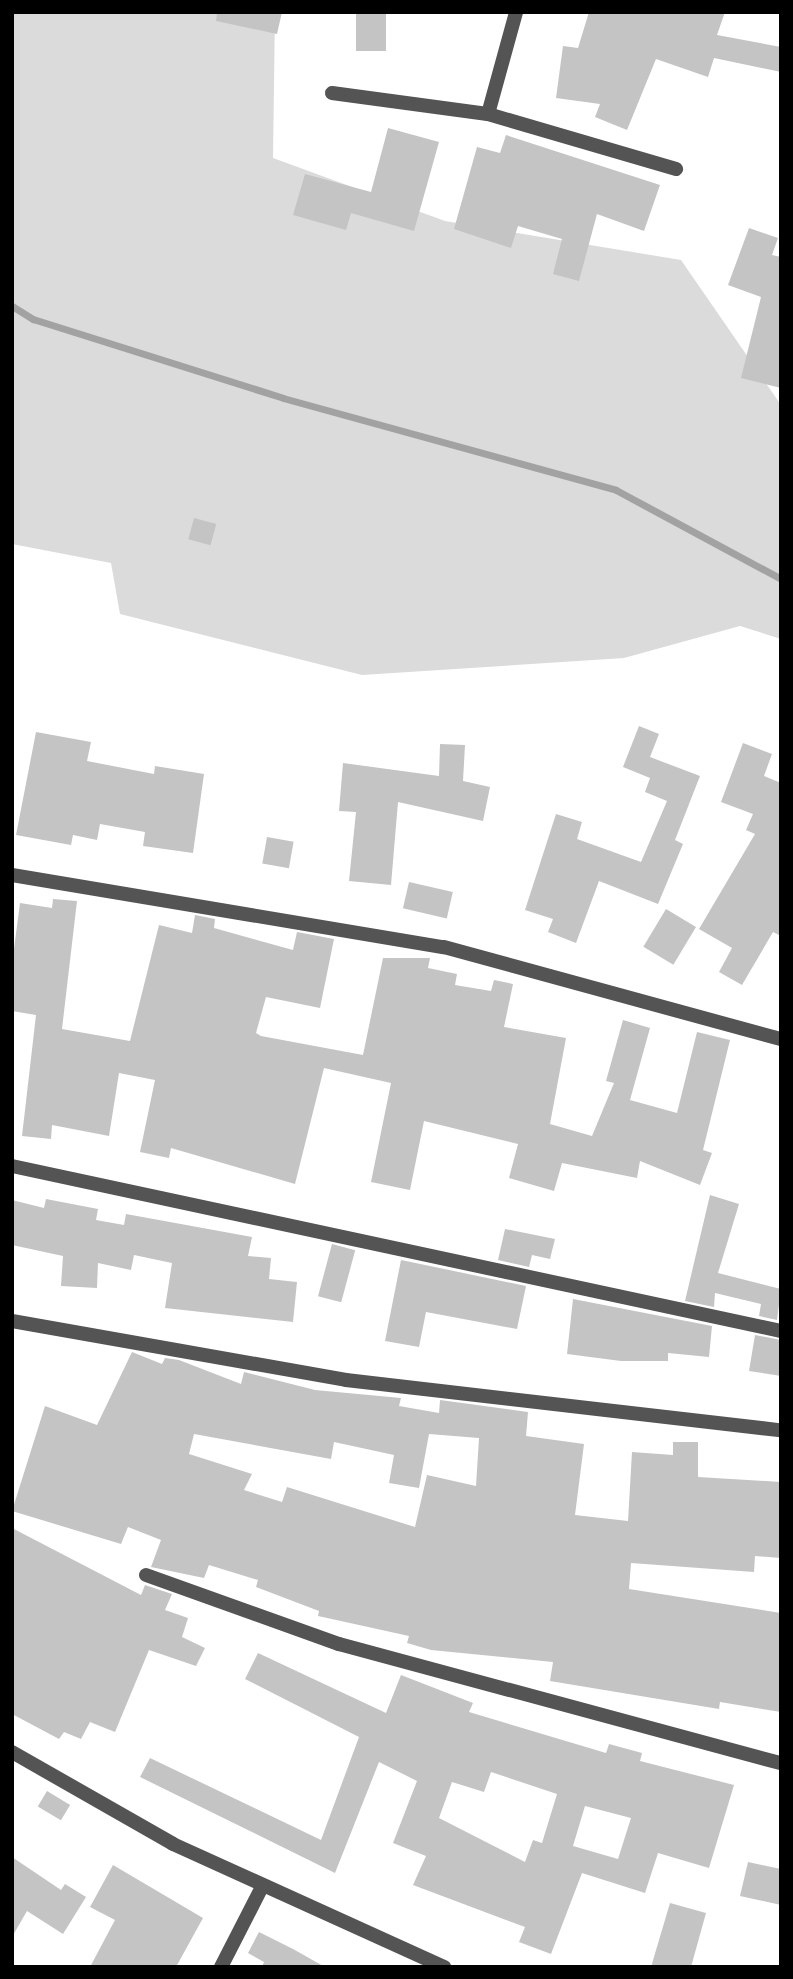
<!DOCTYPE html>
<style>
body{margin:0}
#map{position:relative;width:793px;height:1979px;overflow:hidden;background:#fff;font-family:Mulish,sans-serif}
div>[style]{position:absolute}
.green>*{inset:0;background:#dbdbdb}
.stream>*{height:7px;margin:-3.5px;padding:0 3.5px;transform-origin:3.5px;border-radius:3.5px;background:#a2a2a2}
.building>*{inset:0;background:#c4c4c4;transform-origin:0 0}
.street>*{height:14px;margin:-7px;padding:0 7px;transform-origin:7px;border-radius:7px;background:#545454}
span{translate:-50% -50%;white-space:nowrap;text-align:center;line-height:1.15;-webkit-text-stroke:5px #fff;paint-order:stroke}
.frame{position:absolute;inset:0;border:14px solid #000;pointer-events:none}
</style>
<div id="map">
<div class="green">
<i style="clip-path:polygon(12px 12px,275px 12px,273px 158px,445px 221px,681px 260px,781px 405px,781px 639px,740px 626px,624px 658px,362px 675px,120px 614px,111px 563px,12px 544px)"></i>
</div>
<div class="stream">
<i style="left:12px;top:306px;width:25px;rotate:32deg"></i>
<i style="left:33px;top:319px;width:262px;rotate:17.5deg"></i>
<i style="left:283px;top:398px;width:345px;rotate:15.4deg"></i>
<i style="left:616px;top:490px;width:187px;rotate:28.3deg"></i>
</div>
<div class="building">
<i style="clip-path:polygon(217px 12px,282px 12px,277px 34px,216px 21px)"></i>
<i style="left:356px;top:12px;width:30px;height:39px"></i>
<i style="clip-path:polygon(589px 12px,725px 12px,717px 35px,781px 47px,781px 72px,714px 58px,708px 77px,656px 59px,627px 130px,595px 117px,600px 104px,556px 98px,563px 46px,578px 48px)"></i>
<i style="clip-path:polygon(388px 128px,439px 142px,414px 231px,351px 213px,346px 230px,293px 215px,305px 174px,371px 192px)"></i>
<i style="clip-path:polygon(506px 135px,660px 185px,644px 231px,597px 214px,579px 281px,553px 274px,562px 239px,518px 226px,511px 248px,454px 229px,477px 147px,500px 153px)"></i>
<i style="clip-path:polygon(749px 228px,778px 238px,772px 255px,781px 257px,781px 388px,741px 378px,761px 297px,728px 285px)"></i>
<i style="left:194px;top:518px;width:23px;height:22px;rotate:15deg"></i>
<i style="clip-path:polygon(639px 726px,659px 734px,650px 757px,700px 776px,675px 840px,683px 844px,658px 904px,599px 881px,576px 943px,548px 932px,553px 919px,525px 910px,556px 814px,582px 822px,577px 839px,641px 862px,667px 801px,645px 792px,650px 778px,623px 767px)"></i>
<i style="clip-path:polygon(36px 732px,91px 742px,87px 761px,154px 774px,155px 766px,204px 774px,193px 853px,143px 846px,145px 832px,100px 824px,97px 840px,73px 835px,71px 845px,16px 835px)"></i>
<i style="clip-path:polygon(743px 743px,772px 754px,764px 776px,781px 783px,781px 936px,773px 932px,742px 985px,719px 972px,732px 948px,699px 929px,755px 834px,746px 830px,753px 814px,721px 802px)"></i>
<i style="clip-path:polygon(440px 744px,465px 745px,463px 781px,490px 787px,483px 821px,398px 802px,391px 885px,349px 881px,356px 812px,339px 811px,343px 763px,439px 776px)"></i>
<i style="left:267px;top:837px;width:27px;height:27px;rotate:10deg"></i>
<i style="left:409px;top:882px;width:45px;height:27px;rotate:13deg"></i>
<i style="clip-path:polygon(53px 899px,77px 901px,62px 1029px,130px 1041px,159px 925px,192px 933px,195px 915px,215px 919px,214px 928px,293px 950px,297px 932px,334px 939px,320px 1008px,266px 997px,256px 1033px,261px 1036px,363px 1055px,383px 958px,430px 958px,428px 968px,457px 974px,455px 985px,491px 991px,494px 980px,513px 984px,504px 1027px,566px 1038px,550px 1124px,592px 1136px,614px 1083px,606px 1081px,623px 1020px,650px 1028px,630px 1100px,677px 1113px,697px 1032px,730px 1040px,703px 1150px,712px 1153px,700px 1185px,640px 1161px,637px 1178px,562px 1163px,554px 1191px,509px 1178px,518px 1144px,424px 1121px,410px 1190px,371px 1182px,391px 1083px,324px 1068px,295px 1184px,171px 1148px,169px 1158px,140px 1152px,155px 1080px,119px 1073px,109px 1136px,52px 1125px,51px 1139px,22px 1136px,36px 1015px,12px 1011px,12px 964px,20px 903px,52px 908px)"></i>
<i style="left:666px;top:909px;width:35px;height:44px;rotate:31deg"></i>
<i style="clip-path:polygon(710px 1195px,739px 1204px,718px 1273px,781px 1289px,777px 1320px,759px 1316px,761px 1304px,715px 1293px,714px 1307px,685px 1301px)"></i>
<i style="clip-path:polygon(46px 1199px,98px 1209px,96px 1220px,124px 1225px,126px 1214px,252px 1237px,248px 1256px,271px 1258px,269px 1279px,297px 1282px,293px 1322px,165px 1308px,172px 1263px,134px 1255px,131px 1270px,98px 1263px,97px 1288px,61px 1286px,63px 1256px,12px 1245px,12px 1200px,44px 1208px)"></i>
<i style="clip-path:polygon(505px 1229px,555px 1239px,550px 1259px,532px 1255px,529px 1267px,498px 1260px)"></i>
<i style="left:332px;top:1244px;width:24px;height:54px;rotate:15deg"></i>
<i style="clip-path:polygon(401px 1260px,526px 1286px,517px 1329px,426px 1312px,419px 1347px,385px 1341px)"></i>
<i style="clip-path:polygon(573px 1299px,712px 1326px,709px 1357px,668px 1353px,668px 1361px,621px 1361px,567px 1354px)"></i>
<i style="clip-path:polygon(755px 1335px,781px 1340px,781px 1376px,749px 1371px)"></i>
<i style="clip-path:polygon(evenodd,132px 1352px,162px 1364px,165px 1358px,179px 1360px,241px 1384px,244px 1372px,315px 1390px,401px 1398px,399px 1406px,439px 1413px,440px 1400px,528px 1412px,526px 1436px,584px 1444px,575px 1515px,628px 1521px,632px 1452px,673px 1455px,673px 1442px,698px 1442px,698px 1477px,781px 1482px,781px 1558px,755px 1556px,754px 1572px,631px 1563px,629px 1589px,781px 1613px,781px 1712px,720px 1702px,719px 1709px,550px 1681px,553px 1662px,431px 1650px,407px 1643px,409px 1636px,318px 1616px,319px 1611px,256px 1587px,258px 1580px,209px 1565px,204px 1578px,151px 1567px,161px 1540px,128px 1527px,121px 1544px,12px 1511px,45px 1406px,97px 1425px,132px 1352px,194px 1434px,331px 1459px,334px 1442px,394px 1455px,389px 1483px,419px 1488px,429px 1434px,479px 1438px,476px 1486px,427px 1475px,415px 1527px,287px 1487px,282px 1502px,244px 1490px,252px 1474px,189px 1454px,194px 1434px)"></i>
<i style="clip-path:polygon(12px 1528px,141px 1595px,145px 1585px,172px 1594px,165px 1610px,188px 1618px,182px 1637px,205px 1648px,196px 1666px,149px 1650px,115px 1732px,90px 1722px,81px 1739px,64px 1732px,59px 1739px,12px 1714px)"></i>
<i style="clip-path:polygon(evenodd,258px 1653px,386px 1713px,401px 1675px,473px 1703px,469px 1712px,606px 1753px,609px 1744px,642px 1753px,640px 1761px,734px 1785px,709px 1868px,658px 1853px,645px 1893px,582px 1873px,551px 1954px,519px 1942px,525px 1927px,413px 1885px,426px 1856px,393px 1843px,417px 1781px,379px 1762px,335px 1873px,140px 1777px,150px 1758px,321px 1840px,359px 1737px,245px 1679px,258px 1653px,491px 1772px,557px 1794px,542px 1843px,533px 1840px,525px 1862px,439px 1818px,452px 1782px,484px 1792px,491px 1772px,258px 1653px,585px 1806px,631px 1818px,618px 1859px,573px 1846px,585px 1806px)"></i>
<i style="left:47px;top:1791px;width:27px;height:18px;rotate:31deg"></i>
<i style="clip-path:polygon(12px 1857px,61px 1890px,65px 1884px,86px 1897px,63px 1934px,27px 1911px,12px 1937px)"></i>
<i style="clip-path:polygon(748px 1862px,781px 1869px,781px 1905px,740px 1896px)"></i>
<i style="clip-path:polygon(113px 1865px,203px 1918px,176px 1967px,90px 1967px,115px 1920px,90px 1907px)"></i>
<i style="clip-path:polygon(670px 1903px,706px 1913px,691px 1967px,651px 1967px)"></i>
<i style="clip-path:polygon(259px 1932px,293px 1949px,325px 1967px,262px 1967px,264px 1962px,248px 1953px)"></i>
</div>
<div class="street">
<i style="left:332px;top:93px;width:157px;rotate:7.7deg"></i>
<i style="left:488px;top:114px;width:196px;rotate:16.3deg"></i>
<i style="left:488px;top:114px;width:106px;rotate:-74.6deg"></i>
<i style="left:12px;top:875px;width:438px;rotate:9.5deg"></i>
<i style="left:444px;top:947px;width:349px;rotate:15.3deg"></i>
<i style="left:12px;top:1166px;width:787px;rotate:12.11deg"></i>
<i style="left:12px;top:1321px;width:339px;rotate:10deg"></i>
<i style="left:346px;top:1380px;width:438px;rotate:6.6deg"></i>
<i style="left:146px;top:1575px;width:205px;rotate:19.7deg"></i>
<i style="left:339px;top:1644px;width:458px;rotate:15.1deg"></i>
<i style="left:12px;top:1752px;width:185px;rotate:29.7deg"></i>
<i style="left:173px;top:1844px;width:298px;rotate:24.4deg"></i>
<i style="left:221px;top:1967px;width:90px;rotate:-62.9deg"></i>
</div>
<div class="frame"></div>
</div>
